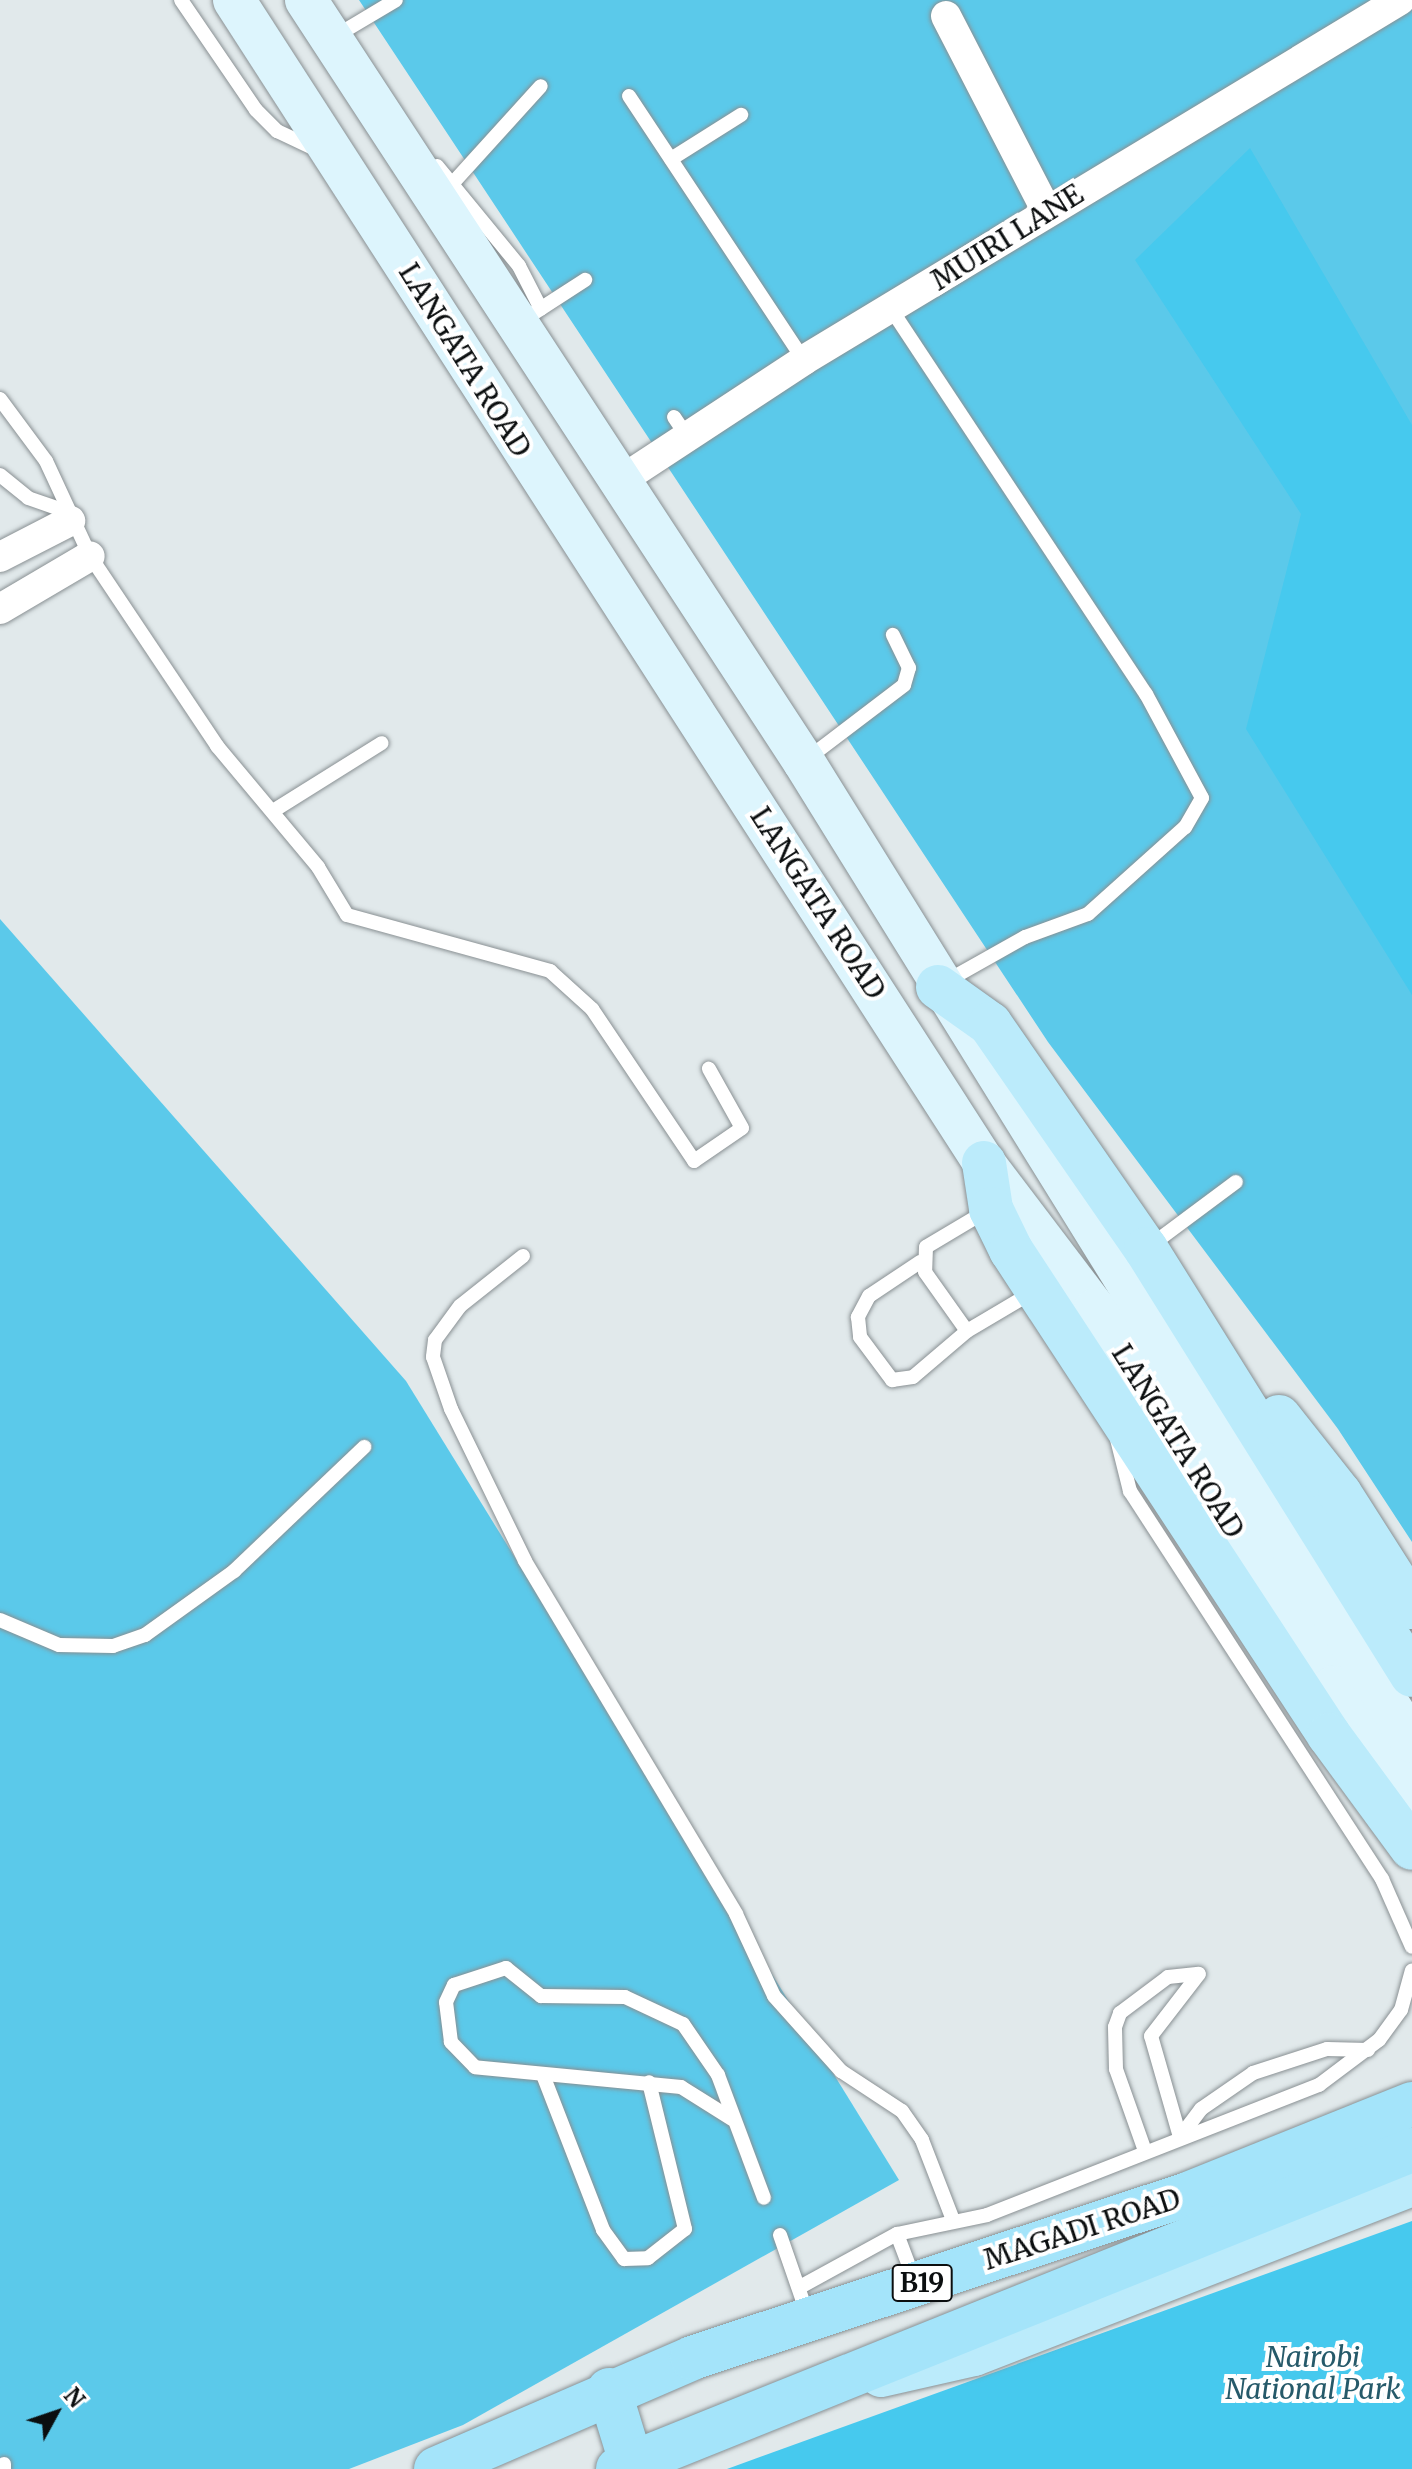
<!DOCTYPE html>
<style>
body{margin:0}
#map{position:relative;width:1412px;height:2469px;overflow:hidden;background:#e1e9eb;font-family:Merriweather,serif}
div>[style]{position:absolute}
.green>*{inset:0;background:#5bc9ea}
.forest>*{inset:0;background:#46c9ee}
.roads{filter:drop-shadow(0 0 2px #899093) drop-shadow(0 0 2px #899093)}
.service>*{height:14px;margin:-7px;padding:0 7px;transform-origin:7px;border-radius:7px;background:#fff}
.minor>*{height:30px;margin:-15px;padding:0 15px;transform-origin:15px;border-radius:15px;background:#fff}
.secondary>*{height:42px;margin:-21px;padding:0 21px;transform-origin:21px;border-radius:21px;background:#ddf5fd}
.primary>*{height:44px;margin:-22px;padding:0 22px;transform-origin:22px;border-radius:22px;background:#bbebfb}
.trunk>*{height:44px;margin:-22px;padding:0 22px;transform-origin:22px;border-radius:22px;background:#a4e4fa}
span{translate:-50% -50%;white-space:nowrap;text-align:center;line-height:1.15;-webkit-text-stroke:8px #fff;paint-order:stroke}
.shield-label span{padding:2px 6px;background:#fff;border:2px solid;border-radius:6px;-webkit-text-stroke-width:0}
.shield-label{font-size:26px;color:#0b0e0f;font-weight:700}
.street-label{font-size:28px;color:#0b0e0f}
.park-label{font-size:28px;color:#265a6a;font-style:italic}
.north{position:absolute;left:16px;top:2373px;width:80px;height:80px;-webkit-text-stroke:6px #fff;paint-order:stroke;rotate:50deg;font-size:22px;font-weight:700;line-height:32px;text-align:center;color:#0b0e0f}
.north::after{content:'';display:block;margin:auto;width:28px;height:36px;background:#0b0e0f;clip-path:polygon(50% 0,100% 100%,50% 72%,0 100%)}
</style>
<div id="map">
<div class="green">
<i style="clip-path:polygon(359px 0,1412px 0,1412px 1542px,1338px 1429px,1048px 1042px)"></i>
<i style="clip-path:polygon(0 919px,406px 1381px,899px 2180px,463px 2425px,349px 2469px,0 2469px)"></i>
</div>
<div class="forest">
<i style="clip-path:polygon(1250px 148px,1412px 425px,1412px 995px,1246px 729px,1301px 514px,1135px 260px)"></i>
<i style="clip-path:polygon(1412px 2221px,1412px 2469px,727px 2469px)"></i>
</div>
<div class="roads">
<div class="service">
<i style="left:181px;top:0;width:133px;rotate:55.7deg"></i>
<i style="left:256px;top:110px;width:30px;rotate:45deg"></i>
<i style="left:277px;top:131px;width:42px;rotate:25.3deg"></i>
<i style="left:334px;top:37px;width:72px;rotate:-30.8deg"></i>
<i style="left:629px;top:96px;width:317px;rotate:56.5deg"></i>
<i style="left:671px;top:159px;width:83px;rotate:-32.2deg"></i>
<i style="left:437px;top:166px;width:129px;rotate:50.6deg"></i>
<i style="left:519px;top:266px;width:48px;rotate:62.9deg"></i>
<i style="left:452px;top:184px;width:132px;rotate:-47.8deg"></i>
<i style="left:891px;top:309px;width:462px;rotate:56.5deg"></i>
<i style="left:1146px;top:694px;width:118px;rotate:61.7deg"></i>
<i style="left:1202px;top:798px;width:34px;rotate:120deg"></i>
<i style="left:1185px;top:827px;width:130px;rotate:138.1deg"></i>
<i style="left:1088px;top:914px;width:67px;rotate:159.9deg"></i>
<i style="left:1025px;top:937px;width:92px;rotate:150.6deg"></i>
<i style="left:534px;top:313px;width:61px;rotate:-32.9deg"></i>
<i style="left:0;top:399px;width:77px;rotate:53.4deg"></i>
<i style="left:46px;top:461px;width:105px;rotate:65.1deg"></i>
<i style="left:90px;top:556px;width:229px;rotate:56.2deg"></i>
<i style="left:217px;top:746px;width:158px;rotate:50.1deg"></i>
<i style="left:318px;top:867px;width:56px;rotate:58.9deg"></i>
<i style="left:347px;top:915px;width:211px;rotate:15.4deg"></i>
<i style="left:550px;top:971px;width:57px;rotate:42.1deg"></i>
<i style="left:592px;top:1009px;width:183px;rotate:56.1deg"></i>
<i style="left:694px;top:1161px;width:58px;rotate:-34.5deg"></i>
<i style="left:742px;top:1128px;width:68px;rotate:-119.2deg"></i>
<i style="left:674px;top:417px;width:25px;rotate:56deg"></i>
<i style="left:0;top:475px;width:36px;rotate:39deg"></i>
<i style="left:28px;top:498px;width:37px;rotate:19deg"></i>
<i style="left:807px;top:759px;width:122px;rotate:-37.3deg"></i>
<i style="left:904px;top:685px;width:18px;rotate:-74deg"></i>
<i style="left:909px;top:668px;width:37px;rotate:-116deg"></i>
<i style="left:273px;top:811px;width:128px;rotate:-32deg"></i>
<i style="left:988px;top:1210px;width:72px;rotate:149.2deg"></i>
<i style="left:926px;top:1247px;width:25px;rotate:92deg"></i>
<i style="left:925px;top:1272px;width:72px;rotate:54.6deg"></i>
<i style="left:967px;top:1331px;width:77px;rotate:-30.6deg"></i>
<i style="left:1150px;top:1246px;width:107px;rotate:-36.7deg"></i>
<i style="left:523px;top:1256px;width:80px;rotate:141.6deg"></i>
<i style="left:460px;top:1306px;width:42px;rotate:126.3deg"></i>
<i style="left:435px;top:1340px;width:17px;rotate:97deg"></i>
<i style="left:433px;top:1357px;width:55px;rotate:70.9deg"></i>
<i style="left:451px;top:1409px;width:169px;rotate:64deg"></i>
<i style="left:525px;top:1561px;width:411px;rotate:59.1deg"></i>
<i style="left:736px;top:1914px;width:90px;rotate:65.1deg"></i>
<i style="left:774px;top:1996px;width:101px;rotate:48.2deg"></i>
<i style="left:841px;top:2071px;width:73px;rotate:33.3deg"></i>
<i style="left:902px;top:2111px;width:35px;rotate:55deg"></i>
<i style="left:922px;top:2140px;width:86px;rotate:68.8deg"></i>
<i style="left:920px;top:1262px;width:61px;rotate:146.3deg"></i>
<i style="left:869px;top:1296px;width:24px;rotate:118deg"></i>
<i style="left:858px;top:1317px;width:20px;rotate:84deg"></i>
<i style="left:860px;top:1337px;width:54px;rotate:53.3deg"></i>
<i style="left:892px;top:1380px;width:21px;rotate:-8deg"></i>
<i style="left:913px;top:1377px;width:71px;rotate:-40.4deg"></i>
<i style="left:1117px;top:1439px;width:54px;rotate:76deg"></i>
<i style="left:1130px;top:1491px;width:463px;rotate:57deg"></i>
<i style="left:1382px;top:1879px;width:74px;rotate:66.2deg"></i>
<i style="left:0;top:1620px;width:64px;rotate:23deg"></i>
<i style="left:59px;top:1645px;width:54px;rotate:1.1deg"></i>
<i style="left:113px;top:1646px;width:34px;rotate:-19deg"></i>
<i style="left:145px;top:1635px;width:110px;rotate:-35.7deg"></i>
<i style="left:234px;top:1571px;width:180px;rotate:-43.6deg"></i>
<i style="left:543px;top:2075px;width:166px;rotate:68.8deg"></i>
<i style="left:603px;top:2230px;width:36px;rotate:54deg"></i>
<i style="left:624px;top:2259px;width:24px;rotate:-2deg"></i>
<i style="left:648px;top:2258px;width:47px;rotate:-38.1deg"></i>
<i style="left:685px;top:2229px;width:151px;rotate:-103.8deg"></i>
<i style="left:732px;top:2119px;width:60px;rotate:-147.9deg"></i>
<i style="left:681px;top:2087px;width:207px;rotate:-174.5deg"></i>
<i style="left:475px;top:2067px;width:35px;rotate:-134deg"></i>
<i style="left:451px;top:2042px;width:40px;rotate:-97.1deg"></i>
<i style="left:446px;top:2002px;width:19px;rotate:-65deg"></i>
<i style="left:454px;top:1985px;width:55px;rotate:-18.1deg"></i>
<i style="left:506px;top:1968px;width:45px;rotate:38.7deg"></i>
<i style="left:541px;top:1996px;width:84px;rotate:0.7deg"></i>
<i style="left:625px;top:1997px;width:64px;rotate:25deg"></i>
<i style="left:683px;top:2024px;width:62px;rotate:55.5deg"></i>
<i style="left:718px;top:2075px;width:131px;rotate:69.5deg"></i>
<i style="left:1180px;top:2137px;width:35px;rotate:-53deg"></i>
<i style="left:1201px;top:2109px;width:63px;rotate:-34.7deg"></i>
<i style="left:1253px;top:2073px;width:78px;rotate:-18deg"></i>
<i style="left:1327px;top:2049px;width:41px;rotate:1.4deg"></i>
<i style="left:1180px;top:2137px;width:105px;rotate:-106deg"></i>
<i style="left:1151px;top:2036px;width:78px;rotate:-52.3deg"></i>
<i style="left:1145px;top:2151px;width:87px;rotate:-109.5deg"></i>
<i style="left:1116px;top:2069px;width:42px;rotate:-91.4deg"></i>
<i style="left:1115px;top:2027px;width:15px;rotate:-70deg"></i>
<i style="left:1120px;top:2013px;width:60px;rotate:-36.9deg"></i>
<i style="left:1168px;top:1977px;width:31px;rotate:-6deg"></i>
<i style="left:897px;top:2234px;width:48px;rotate:69.3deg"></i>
<i style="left:780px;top:2235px;width:86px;rotate:70.9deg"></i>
<i style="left:800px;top:2287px;width:111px;rotate:-28.7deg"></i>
<i style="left:897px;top:2234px;width:92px;rotate:-11.9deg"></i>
<i style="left:987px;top:2215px;width:357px;rotate:-21.4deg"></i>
<i style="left:1319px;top:2085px;width:75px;rotate:-36.9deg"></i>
<i style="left:1379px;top:2040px;width:37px;rotate:-54deg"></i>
<i style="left:1401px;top:2010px;width:41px;rotate:-74.6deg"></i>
<i style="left:4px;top:2469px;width:5px;rotate:-90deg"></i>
</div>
<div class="minor">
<i style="left:946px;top:16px;width:220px;rotate:62.7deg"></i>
<i style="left:620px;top:481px;width:220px;rotate:-33.3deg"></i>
<i style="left:804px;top:360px;width:696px;rotate:-31.13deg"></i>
<i style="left:0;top:557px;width:79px;rotate:-27.2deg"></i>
<i style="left:0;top:609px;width:104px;rotate:-30.5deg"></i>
</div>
<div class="secondary">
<i style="left:234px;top:0;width:1384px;rotate:57.18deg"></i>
<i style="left:984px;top:1163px;width:183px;rotate:52.8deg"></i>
<i style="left:1095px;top:1309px;width:447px;rotate:57.8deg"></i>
<i style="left:1333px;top:1687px;width:136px;rotate:54.6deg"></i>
<i style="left:306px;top:0;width:910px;rotate:56.83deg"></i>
<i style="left:804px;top:762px;width:1153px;rotate:58.18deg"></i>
</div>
<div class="primary">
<i style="left:938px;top:987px;width:64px;rotate:35.4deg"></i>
<i style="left:990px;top:1024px;width:274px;rotate:55.3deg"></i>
<i style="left:1146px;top:1249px;width:502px;rotate:58.02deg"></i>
<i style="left:984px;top:1163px;width:47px;rotate:81.3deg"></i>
<i style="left:991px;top:1209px;width:46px;rotate:64deg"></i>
<i style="left:1011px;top:1250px;width:580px;rotate:56.75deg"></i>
<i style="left:1329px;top:1735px;width:140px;rotate:53.7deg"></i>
<i style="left:1279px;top:1417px;width:98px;rotate:51.6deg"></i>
<i style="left:1340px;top:1494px;width:134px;rotate:57.5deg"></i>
<i style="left:881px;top:2375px;width:95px;rotate:-12.7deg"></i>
<i style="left:974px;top:2354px;width:470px;rotate:-21.2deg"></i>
</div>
<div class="trunk">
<i style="left:609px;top:2390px;width:78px;rotate:73deg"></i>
<i style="left:436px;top:2469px;width:279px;rotate:-23.4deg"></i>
<i style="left:692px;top:2358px;width:522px;rotate:-18.3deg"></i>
<i style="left:1188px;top:2194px;width:241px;rotate:-21.9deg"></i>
<i style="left:618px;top:2469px;width:856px;rotate:-21.89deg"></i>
</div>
</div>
<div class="shield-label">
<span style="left:922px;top:2283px">B19</span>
</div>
<div class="street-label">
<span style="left:1007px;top:237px;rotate:-32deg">MUIRI LANE</span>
<span style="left:465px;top:360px;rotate:58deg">LANGATA ROAD</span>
<span style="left:818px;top:903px;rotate:57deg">LANGATA ROAD</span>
<span style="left:1178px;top:1441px;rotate:58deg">LANGATA ROAD</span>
<span style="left:1082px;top:2229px;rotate:-18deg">MAGADI ROAD</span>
</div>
<div class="park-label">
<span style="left:1313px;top:2373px">Nairobi<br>National Park</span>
</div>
<div class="north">N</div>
</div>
